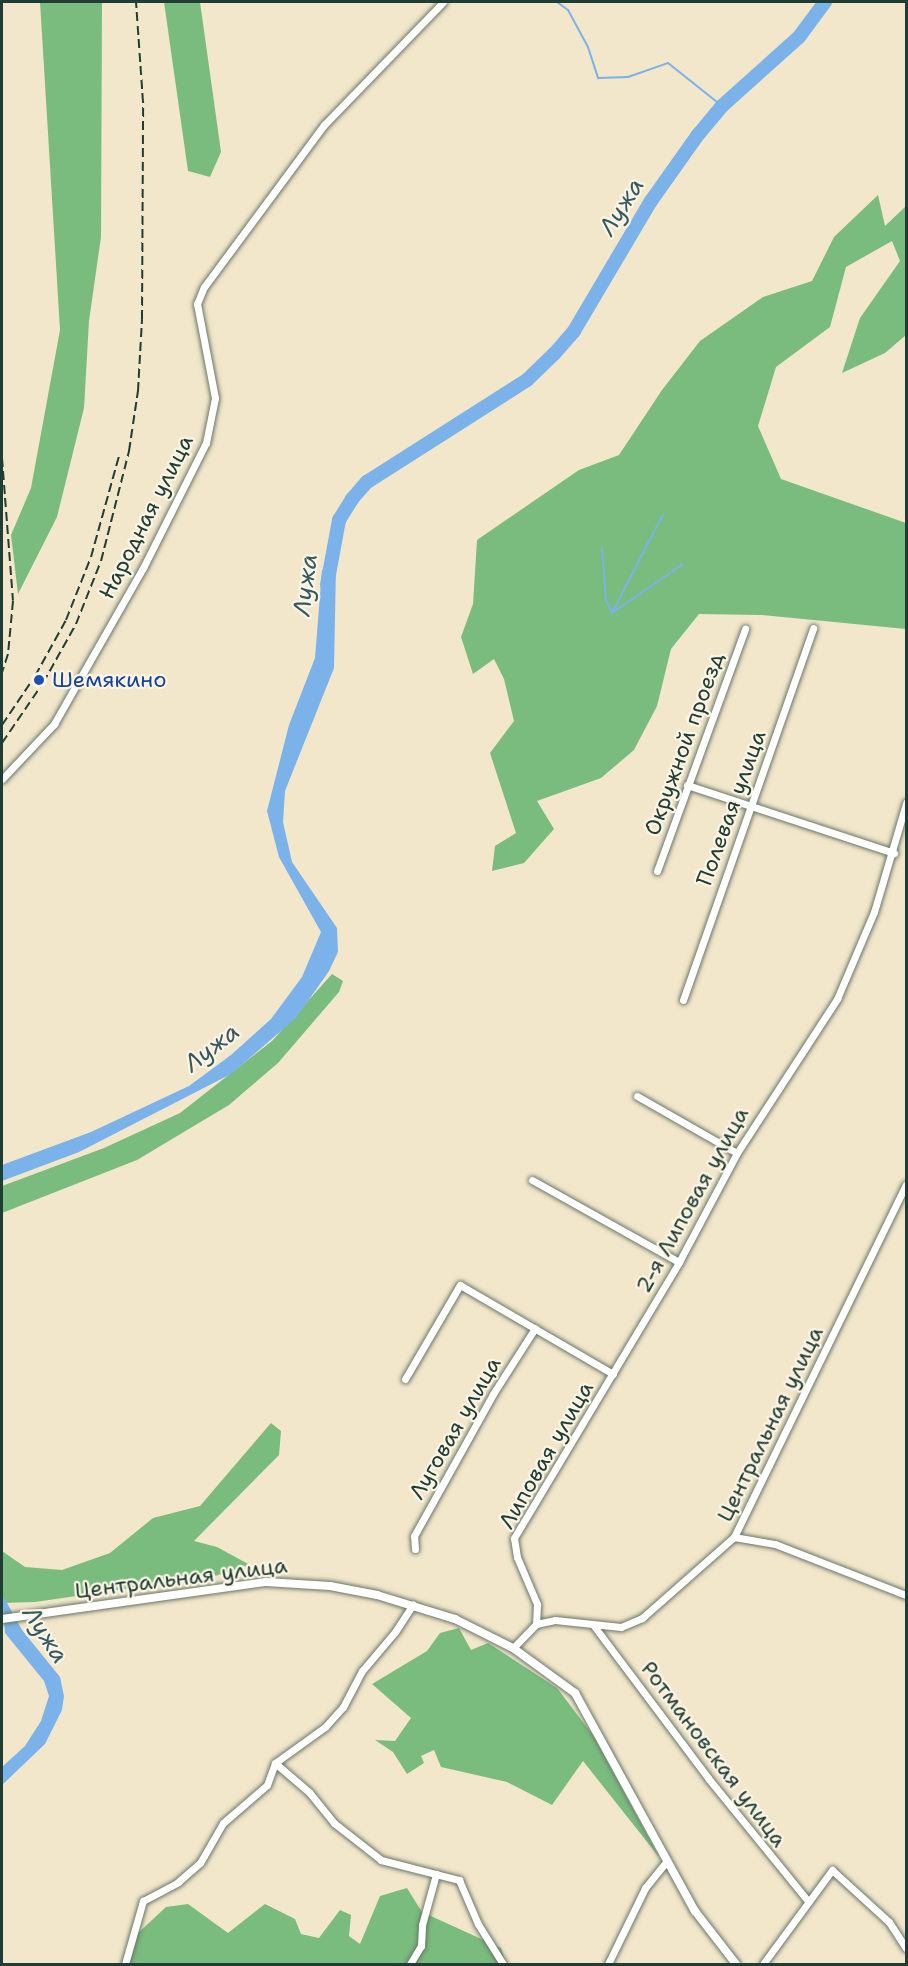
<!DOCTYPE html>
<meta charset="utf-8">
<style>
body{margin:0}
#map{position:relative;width:908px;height:1966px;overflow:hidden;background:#f2e7cb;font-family:"Shantell Sans",sans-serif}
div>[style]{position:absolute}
.forest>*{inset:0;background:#7abc7e}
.water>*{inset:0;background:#7ab2e9}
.stream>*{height:2px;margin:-1px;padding:0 1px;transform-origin:1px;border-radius:1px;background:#7ab2e9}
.river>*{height:14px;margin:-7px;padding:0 7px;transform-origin:7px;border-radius:7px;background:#7ab2e9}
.roads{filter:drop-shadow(0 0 2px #697869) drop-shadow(0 0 2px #697869)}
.minor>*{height:7px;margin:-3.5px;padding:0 3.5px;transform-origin:3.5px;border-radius:3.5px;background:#fff}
.tertiary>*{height:8px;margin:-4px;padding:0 4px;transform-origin:4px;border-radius:4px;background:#fff}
.rail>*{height:2px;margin-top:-1px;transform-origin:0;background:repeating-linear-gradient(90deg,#1f3d34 0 9px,transparent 0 13.5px)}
.dots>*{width:16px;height:16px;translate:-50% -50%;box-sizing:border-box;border:3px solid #fcf5e5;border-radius:50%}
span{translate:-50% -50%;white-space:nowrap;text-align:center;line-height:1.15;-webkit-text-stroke:4.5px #fcf5e5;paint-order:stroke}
.street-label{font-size:22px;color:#1f3d34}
.transit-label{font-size:22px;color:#164399}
.left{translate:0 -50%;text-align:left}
.water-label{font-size:24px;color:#365a61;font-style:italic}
.frame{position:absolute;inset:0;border:3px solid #1f3d34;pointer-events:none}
</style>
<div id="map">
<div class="forest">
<i style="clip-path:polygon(40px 2px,102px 2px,101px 237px,89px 321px,84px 408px,57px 517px,18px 594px,11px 535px,31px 488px,60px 330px)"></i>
<i style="clip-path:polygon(164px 2px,200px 2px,221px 152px,210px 177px,188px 171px)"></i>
<i style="clip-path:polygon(878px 195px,885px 226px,906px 206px,906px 335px,885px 353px,842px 373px,860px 318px,900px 261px,892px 241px,846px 267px,830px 327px,776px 367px,758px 426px,781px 479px,906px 523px,906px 629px,761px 615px,699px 614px,671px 649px,657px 706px,634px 750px,601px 778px,537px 801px,554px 829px,524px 863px,492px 871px,495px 846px,516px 833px,490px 753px,514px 721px,504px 679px,494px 659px,473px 674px,461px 637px,473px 604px,477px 540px,579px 470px,619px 455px,662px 390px,700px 341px,763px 297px,812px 281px,834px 237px)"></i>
<i style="clip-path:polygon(332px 974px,343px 981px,339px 992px,278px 1063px,229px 1105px,137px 1160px,2px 1213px,2px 1186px,104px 1148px,180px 1113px,272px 1041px)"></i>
<i style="clip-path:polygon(271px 1423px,281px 1431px,279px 1455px,194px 1541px,217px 1547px,250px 1565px,215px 1576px,35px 1602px,2px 1603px,2px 1551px,25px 1567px,62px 1570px,110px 1553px,153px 1518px,200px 1506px)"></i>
<i style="clip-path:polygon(459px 1628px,471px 1650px,488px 1643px,557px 1688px,595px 1738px,659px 1857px,583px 1761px,552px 1805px,507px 1782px,441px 1767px,434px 1750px,421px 1756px,424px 1763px,407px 1774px,393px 1752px,375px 1740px,395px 1741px,411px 1718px,372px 1684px,427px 1651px,440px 1633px)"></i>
<i style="clip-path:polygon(407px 1888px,422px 1912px,501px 1948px,506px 1964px,129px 1964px,137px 1934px,166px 1907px,188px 1904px,228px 1933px,265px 1904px,295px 1919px,301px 1934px,319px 1938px,340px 1910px,351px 1915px,349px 1936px,360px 1944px,380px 1896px)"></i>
</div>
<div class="water">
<i style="clip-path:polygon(336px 567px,334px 668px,285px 791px,283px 822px,292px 862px,337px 928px,338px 952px,329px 971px,296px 1018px,231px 1074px,79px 1152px,2px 1181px,2px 1165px,91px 1132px,189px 1086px,231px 1055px,271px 1019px,302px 977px,321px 932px,279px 857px,267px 811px,289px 725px,315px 658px,322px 570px)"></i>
<i style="clip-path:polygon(2px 1594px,22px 1630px,60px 1677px,64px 1696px,62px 1710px,45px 1744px,2px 1785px,2px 1767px,25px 1746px,41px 1721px,49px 1696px,44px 1681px,5px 1633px)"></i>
</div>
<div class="stream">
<i style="left:557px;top:2px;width:14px;rotate:36deg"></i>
<i style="left:568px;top:10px;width:42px;rotate:61.6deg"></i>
<i style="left:588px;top:47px;width:33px;rotate:72deg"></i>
<i style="left:598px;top:78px;width:30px;rotate:-2deg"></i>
<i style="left:628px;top:77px;width:42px;rotate:-19.3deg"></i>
<i style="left:668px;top:63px;width:69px;rotate:38.5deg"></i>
<i style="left:602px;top:548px;width:52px;rotate:85.6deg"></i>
<i style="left:606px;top:600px;width:14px;rotate:65deg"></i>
<i style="left:612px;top:613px;width:111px;rotate:-62.7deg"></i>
<i style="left:612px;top:613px;width:86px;rotate:-34.6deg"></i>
</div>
<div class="river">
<i style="left:327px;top:585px;width:66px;rotate:-79.5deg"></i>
<i style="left:339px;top:520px;width:25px;rotate:-58deg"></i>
<i style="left:352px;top:499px;width:23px;rotate:-49deg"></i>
<i style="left:367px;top:482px;width:190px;rotate:-32.5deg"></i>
<i style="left:527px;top:380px;width:39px;rotate:-44deg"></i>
<i style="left:555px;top:353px;width:29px;rotate:-49deg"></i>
<i style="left:574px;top:331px;width:151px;rotate:-59.4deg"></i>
<i style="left:651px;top:201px;width:80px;rotate:-54.7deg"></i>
<i style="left:697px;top:136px;width:39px;rotate:-50deg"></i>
<i style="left:722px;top:106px;width:103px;rotate:-41.9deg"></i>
<i style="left:799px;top:37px;width:44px;rotate:-53.4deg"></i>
</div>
<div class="roads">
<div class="minor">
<i style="left:2px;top:779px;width:76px;rotate:-46.6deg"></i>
<i style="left:54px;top:724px;width:180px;rotate:-60.3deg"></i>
<i style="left:143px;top:568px;width:140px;rotate:-63.3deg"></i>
<i style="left:206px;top:443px;width:46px;rotate:-78.7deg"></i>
<i style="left:215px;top:398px;width:96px;rotate:-100.8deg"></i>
<i style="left:197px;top:304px;width:18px;rotate:-68deg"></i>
<i style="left:204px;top:287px;width:202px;rotate:-53.5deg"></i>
<i style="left:324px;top:125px;width:171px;rotate:-45.9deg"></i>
<i style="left:687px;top:785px;width:218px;rotate:18.2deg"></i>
<i style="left:657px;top:871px;width:258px;rotate:-70deg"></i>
<i style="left:683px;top:1000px;width:394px;rotate:-70.7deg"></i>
<i style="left:637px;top:1096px;width:115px;rotate:29.7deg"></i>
<i style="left:532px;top:1180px;width:168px;rotate:29.2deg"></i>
<i style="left:405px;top:1379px;width:109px;rotate:-59.7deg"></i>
<i style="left:460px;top:1285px;width:177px;rotate:30.2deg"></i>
<i style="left:734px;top:1537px;width:42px;rotate:9.7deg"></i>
<i style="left:775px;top:1544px;width:141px;rotate:21.3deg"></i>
<i style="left:415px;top:1549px;width:13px;rotate:-94deg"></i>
<i style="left:414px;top:1536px;width:162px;rotate:-60.9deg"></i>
<i style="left:493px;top:1394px;width:78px;rotate:-57.5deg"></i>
<i style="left:536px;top:1624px;width:20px;rotate:-87deg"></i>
<i style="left:537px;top:1604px;width:51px;rotate:-113.1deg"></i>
<i style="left:517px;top:1557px;width:19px;rotate:-99deg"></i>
<i style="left:514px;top:1538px;width:322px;rotate:-59.1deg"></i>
<i style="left:679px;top:1262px;width:123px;rotate:-62deg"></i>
<i style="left:737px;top:1153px;width:184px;rotate:-57deg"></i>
<i style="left:837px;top:999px;width:95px;rotate:-67deg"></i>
<i style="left:874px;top:912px;width:114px;rotate:-73.6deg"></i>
<i style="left:594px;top:1626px;width:190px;rotate:53.1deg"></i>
<i style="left:708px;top:1778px;width:159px;rotate:50.9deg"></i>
<i style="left:513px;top:1648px;width:33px;rotate:-46deg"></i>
<i style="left:536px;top:1624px;width:19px;rotate:-12deg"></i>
<i style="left:555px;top:1620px;width:66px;rotate:6.1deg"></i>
<i style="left:621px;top:1627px;width:23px;rotate:-23deg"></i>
<i style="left:642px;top:1618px;width:123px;rotate:-41.4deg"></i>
<i style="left:734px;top:1537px;width:392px;rotate:-64deg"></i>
<i style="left:275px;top:1763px;width:45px;rotate:40.5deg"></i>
<i style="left:309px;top:1792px;width:40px;rotate:51deg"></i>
<i style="left:334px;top:1823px;width:60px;rotate:38.2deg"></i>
<i style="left:381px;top:1860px;width:81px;rotate:14.4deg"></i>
<i style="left:459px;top:1880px;width:48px;rotate:66.6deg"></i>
<i style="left:478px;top:1924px;width:47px;rotate:58deg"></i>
<i style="left:125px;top:1964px;width:66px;rotate:-74.1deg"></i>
<i style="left:143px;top:1901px;width:40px;rotate:-28deg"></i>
<i style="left:178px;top:1882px;width:29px;rotate:-41deg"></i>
<i style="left:200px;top:1863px;width:46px;rotate:-60.1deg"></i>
<i style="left:223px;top:1823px;width:58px;rotate:-40.8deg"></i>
<i style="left:267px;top:1785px;width:23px;rotate:-70deg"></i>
<i style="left:275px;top:1763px;width:62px;rotate:-35.8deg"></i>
<i style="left:325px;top:1727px;width:27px;rotate:-48deg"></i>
<i style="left:343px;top:1707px;width:41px;rotate:-62.2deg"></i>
<i style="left:362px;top:1671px;width:51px;rotate:-49.8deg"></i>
<i style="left:395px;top:1632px;width:33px;rotate:-57deg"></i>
<i style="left:410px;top:1964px;width:21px;rotate:-59deg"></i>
<i style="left:421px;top:1946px;width:21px;rotate:-87deg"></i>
<i style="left:422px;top:1925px;width:53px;rotate:-74.6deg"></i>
<i style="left:608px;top:1964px;width:85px;rotate:-64deg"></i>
<i style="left:645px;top:1888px;width:35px;rotate:-51deg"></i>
<i style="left:763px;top:1964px;width:117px;rotate:-53.7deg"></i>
<i style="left:832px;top:1870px;width:77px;rotate:42.4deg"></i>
<i style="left:889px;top:1922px;width:31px;rotate:57deg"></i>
</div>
<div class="tertiary">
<i style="left:2px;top:1619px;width:267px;rotate:-8deg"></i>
<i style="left:266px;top:1582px;width:64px;rotate:3.6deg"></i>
<i style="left:330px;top:1586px;width:48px;rotate:10.8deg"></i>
<i style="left:377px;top:1595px;width:82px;rotate:17.1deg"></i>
<i style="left:455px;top:1619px;width:65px;rotate:26.6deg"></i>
<i style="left:513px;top:1648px;width:77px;rotate:36deg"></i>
<i style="left:575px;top:1693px;width:249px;rotate:61.2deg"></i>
<i style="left:695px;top:1911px;width:67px;rotate:52.3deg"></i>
</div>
</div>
<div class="rail">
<i style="left:2px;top:458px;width:143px;rotate:85.6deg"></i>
<i style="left:13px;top:601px;width:53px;rotate:95.4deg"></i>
<i style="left:8px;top:654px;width:20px;rotate:108deg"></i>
<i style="left:2px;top:725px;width:59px;rotate:-56deg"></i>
<i style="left:35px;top:676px;width:64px;rotate:-61deg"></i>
<i style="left:66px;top:620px;width:68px;rotate:-68.4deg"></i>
<i style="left:91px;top:557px;width:105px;rotate:-74.5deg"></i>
<i style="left:2px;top:743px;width:73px;rotate:-55.7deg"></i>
<i style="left:43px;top:683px;width:68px;rotate:-60.8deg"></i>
<i style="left:76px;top:624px;width:68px;rotate:-68.4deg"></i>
<i style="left:101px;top:561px;width:114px;rotate:-75.7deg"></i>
<i style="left:129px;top:451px;width:61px;rotate:-81.5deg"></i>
<i style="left:138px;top:391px;width:72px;rotate:-86.8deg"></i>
<i style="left:142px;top:319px;width:217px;rotate:-89.7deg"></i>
<i style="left:143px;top:102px;width:100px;rotate:-94deg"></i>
</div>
<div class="dots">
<i style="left:39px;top:680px;background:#1a4fb4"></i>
</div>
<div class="street-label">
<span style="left:146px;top:517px;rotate:-63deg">Народная улица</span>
<span style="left:684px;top:744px;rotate:-70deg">Окружной проезд</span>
<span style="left:731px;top:808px;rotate:-70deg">Полевая улица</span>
<span style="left:692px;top:1200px;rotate:-61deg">2-я Липовая улица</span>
<span style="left:770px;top:1424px;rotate:-64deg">Центральная улица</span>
<span style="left:455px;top:1428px;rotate:-60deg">Луговая улица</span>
<span style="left:546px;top:1455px;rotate:-60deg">Липовая улица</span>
<span style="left:181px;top:1578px;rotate:-7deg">Центральная улица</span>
<span style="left:714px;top:1754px;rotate:53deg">Ротмановская улица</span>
</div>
<div class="transit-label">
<span class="left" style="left:52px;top:680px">Шемякино</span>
</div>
<div class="water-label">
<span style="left:622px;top:207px;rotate:-58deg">Лужа</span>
<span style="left:306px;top:585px;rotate:-83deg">Лужа</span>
<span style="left:212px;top:1048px;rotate:-38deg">Лужа</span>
<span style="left:45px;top:1635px;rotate:57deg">Лужа</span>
</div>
<div class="frame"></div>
</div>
